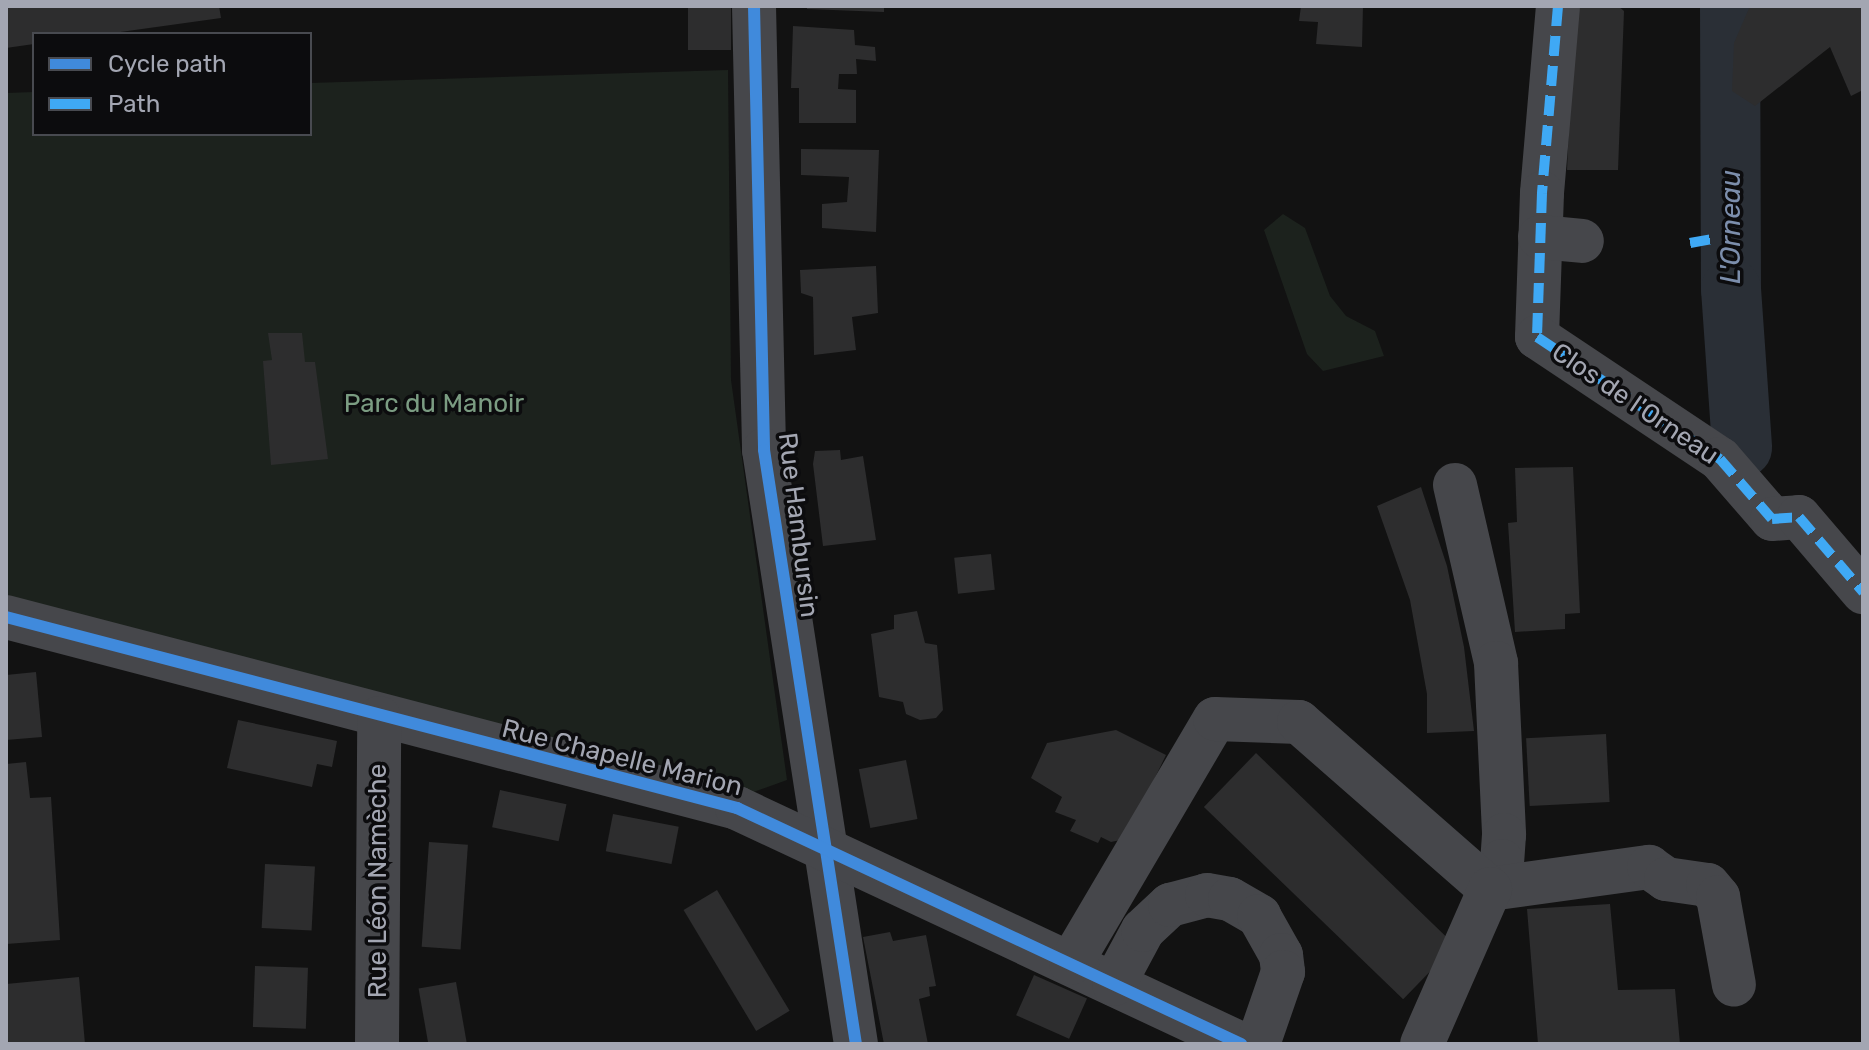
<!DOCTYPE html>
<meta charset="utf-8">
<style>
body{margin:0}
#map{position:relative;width:1869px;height:1050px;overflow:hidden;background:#121212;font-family:Rubik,sans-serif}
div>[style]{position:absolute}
.green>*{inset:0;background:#1c221d}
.river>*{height:60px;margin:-30px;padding:0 30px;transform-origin:30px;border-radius:30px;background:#2a2f36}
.building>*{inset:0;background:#2d2d2e;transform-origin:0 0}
.minor>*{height:44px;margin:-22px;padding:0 22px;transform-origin:22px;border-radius:22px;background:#46474b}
.quiet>*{height:10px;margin-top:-5px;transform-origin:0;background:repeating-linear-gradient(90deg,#3fa9f5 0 20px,transparent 0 30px)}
.cycleway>*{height:12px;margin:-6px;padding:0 6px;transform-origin:6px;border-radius:6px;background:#408adc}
span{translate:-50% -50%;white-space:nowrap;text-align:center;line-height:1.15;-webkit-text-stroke:7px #0c0c0e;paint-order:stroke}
.park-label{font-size:26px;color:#7b9c82}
.street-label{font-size:26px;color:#a3a6b2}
.water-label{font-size:28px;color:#7c8eac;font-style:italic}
.frame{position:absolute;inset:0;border:8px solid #a3a6b2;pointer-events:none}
.legend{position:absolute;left:32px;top:32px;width:280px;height:104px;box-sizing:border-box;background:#0c0c0e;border:2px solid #484a50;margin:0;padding:10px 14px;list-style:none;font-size:24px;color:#a3a6b2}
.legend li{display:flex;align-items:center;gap:16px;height:40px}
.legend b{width:40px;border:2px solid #484a50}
</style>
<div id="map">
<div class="green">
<i style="clip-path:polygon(728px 70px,731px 380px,787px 780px,745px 795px,6px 598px,6px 93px,34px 92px,34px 134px,310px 134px,310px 83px)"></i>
<i style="clip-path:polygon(1283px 214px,1305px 228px,1330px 296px,1346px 316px,1375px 331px,1384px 356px,1323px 371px,1307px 354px,1264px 230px)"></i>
</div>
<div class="river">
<i style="left:1730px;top:6px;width:283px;rotate:89.8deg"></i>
<i style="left:1731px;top:289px;width:159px;rotate:86deg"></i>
</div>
<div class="building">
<i style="clip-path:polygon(6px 6px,219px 6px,221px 18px,106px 34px,34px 34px,34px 44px,6px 48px)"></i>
<i style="left:688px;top:6px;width:43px;height:44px"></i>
<i style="clip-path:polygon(807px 6px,884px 6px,884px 12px,807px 9px)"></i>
<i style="clip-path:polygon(1301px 6px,1363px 6px,1362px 47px,1316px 44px,1318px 22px,1299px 21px)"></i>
<i style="clip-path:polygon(1580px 6px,1618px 6px,1624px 11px,1618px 170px,1567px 170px,1574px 11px)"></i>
<i style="clip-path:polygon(1750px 6px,1863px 6px,1863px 90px,1851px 96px,1830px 47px,1755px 106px,1732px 91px,1734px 43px)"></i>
<i style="clip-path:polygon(793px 26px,854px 30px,855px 45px,875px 47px,876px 61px,856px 59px,857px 74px,839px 74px,838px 89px,856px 90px,856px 123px,799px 123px,799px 88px,791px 88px)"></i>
<i style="clip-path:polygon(801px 149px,879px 150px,876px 232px,822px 228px,822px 204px,847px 202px,849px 177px,801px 175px)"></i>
<i style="clip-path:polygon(876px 266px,878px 313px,852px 317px,856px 350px,814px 355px,813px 297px,801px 293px,800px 270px)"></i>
<i style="clip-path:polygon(268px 333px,302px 333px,305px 362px,315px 362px,328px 459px,271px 465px,263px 361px,272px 360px)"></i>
<i style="clip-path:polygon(840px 450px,841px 460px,863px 456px,876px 540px,823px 546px,813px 464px,815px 451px)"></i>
<i style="clip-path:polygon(1573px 467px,1580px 613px,1565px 614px,1565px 629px,1515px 632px,1508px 523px,1517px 522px,1515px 468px)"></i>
<i style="clip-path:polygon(1421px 487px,1447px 566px,1464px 647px,1474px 731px,1427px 733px,1427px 694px,1410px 600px,1377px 506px)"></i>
<i style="left:991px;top:554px;width:36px;height:37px;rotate:84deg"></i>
<i style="clip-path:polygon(917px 611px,925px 643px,937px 645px,943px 710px,936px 718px,920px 720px,906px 714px,903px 702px,879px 697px,871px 634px,894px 629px,894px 615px)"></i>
<i style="clip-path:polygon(36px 672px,42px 737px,6px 740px,6px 675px)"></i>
<i style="clip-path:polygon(238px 720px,337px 741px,332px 767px,317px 764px,312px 787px,227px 768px)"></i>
<i style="clip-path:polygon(1116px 730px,1166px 755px,1125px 839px,1111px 842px,1101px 837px,1098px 843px,1070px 831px,1076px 820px,1055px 812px,1062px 797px,1031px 778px,1047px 743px)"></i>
<i style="left:1606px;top:734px;width:68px;height:80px;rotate:87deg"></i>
<i style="left:1256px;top:753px;width:277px;height:75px;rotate:44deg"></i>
<i style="left:906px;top:760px;width:60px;height:48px;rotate:79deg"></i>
<i style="clip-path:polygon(26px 762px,30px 798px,51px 797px,60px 940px,6px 944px,6px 764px)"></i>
<i style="left:500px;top:790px;width:68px;height:38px;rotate:12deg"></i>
<i style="left:613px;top:814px;width:67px;height:38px;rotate:11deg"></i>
<i style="left:429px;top:842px;width:39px;height:105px;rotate:4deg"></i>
<i style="left:265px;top:864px;width:50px;height:64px;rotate:3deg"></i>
<i style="left:717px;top:890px;width:141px;height:39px;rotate:59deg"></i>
<i style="clip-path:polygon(1610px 904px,1618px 990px,1675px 989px,1680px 1044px,1538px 1044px,1527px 909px)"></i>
<i style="clip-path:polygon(890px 932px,893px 941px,926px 935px,936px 986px,929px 987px,930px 996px,919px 999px,928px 1044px,884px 1044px,863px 937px)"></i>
<i style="left:255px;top:966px;width:53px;height:61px;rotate:2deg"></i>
<i style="left:1034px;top:975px;width:58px;height:44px;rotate:24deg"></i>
<i style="clip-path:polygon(79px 977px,85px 1044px,6px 1044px,6px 984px)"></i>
<i style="left:456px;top:982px;width:63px;height:38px;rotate:80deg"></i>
</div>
<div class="minor">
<i style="left:754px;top:6px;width:444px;rotate:88.7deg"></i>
<i style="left:764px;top:450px;width:601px;rotate:81.2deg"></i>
<i style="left:1558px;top:6px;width:188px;rotate:94.9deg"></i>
<i style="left:1542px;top:193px;width:144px;rotate:92deg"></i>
<i style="left:1537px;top:337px;width:220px;rotate:33.7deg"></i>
<i style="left:1720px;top:459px;width:79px;rotate:49.1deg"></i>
<i style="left:1772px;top:519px;width:27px;rotate:-4deg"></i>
<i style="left:1799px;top:517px;width:99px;rotate:49.5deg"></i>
<i style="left:1540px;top:237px;width:42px;rotate:5.4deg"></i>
<i style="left:1455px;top:485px;width:183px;rotate:77deg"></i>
<i style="left:1496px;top:663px;width:172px;rotate:87.3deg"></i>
<i style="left:1504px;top:835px;width:26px;rotate:94deg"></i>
<i style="left:1502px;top:861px;width:30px;rotate:113deg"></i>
<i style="left:6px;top:617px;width:756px;rotate:14.64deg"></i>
<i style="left:737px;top:808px;width:557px;rotate:25.09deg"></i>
<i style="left:1490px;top:889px;width:161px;rotate:-7.9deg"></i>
<i style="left:1649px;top:867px;width:21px;rotate:35deg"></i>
<i style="left:1666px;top:879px;width:42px;rotate:8.1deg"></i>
<i style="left:1708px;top:885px;width:16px;rotate:50deg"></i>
<i style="left:1718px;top:897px;width:89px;rotate:79.7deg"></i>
<i style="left:1071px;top:963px;width:283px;rotate:-59.5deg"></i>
<i style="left:1215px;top:719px;width:84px;rotate:2deg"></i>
<i style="left:1299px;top:722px;width:254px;rotate:41.2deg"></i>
<i style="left:1490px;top:889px;width:169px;rotate:113.7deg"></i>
<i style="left:1114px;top:984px;width:61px;rotate:-61.8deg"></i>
<i style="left:1143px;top:930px;width:37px;rotate:-43deg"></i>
<i style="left:1170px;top:905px;width:38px;rotate:-15deg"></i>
<i style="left:1207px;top:895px;width:23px;rotate:10deg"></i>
<i style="left:1230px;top:899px;width:34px;rotate:30deg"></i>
<i style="left:1259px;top:916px;width:45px;rotate:60.6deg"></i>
<i style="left:1281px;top:955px;width:17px;rotate:83deg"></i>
<i style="left:1283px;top:972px;width:76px;rotate:109.1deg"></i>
<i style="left:377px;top:1044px;width:326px;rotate:-89.6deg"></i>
</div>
<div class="quiet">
<i style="left:1558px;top:6px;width:188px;rotate:94.9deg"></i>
<i style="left:1542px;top:193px;width:144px;rotate:92deg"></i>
<i style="left:1537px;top:337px;width:220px;rotate:33.7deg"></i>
<i style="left:1720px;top:459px;width:79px;rotate:49.1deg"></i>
<i style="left:1772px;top:519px;width:27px;rotate:-4deg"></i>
<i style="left:1799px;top:517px;width:99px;rotate:49.5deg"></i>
<i style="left:1690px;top:243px;width:22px;rotate:-10deg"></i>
</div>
<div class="cycleway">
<i style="left:754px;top:6px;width:444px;rotate:88.7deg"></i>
<i style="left:764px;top:450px;width:601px;rotate:81.2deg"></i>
<i style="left:6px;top:617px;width:756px;rotate:14.64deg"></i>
<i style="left:737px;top:808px;width:557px;rotate:25.09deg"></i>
</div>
<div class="park-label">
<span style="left:434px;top:404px">Parc du Manoir</span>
</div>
<div class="street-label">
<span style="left:1635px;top:404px;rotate:34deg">Clos de l'Orneau</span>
<span style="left:798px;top:525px;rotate:83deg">Rue Hambursin</span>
<span style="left:622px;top:758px;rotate:14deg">Rue Chapelle Marion</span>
<span style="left:378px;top:881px;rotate:-90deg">Rue Léon Namèche</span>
</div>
<div class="water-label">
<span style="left:1731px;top:227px;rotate:-90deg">L'Orneau</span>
</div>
<div class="frame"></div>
<ul class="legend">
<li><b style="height:10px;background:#408adc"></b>Cycle path</li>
<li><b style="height:10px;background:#3fa9f5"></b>Path</li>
</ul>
</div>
